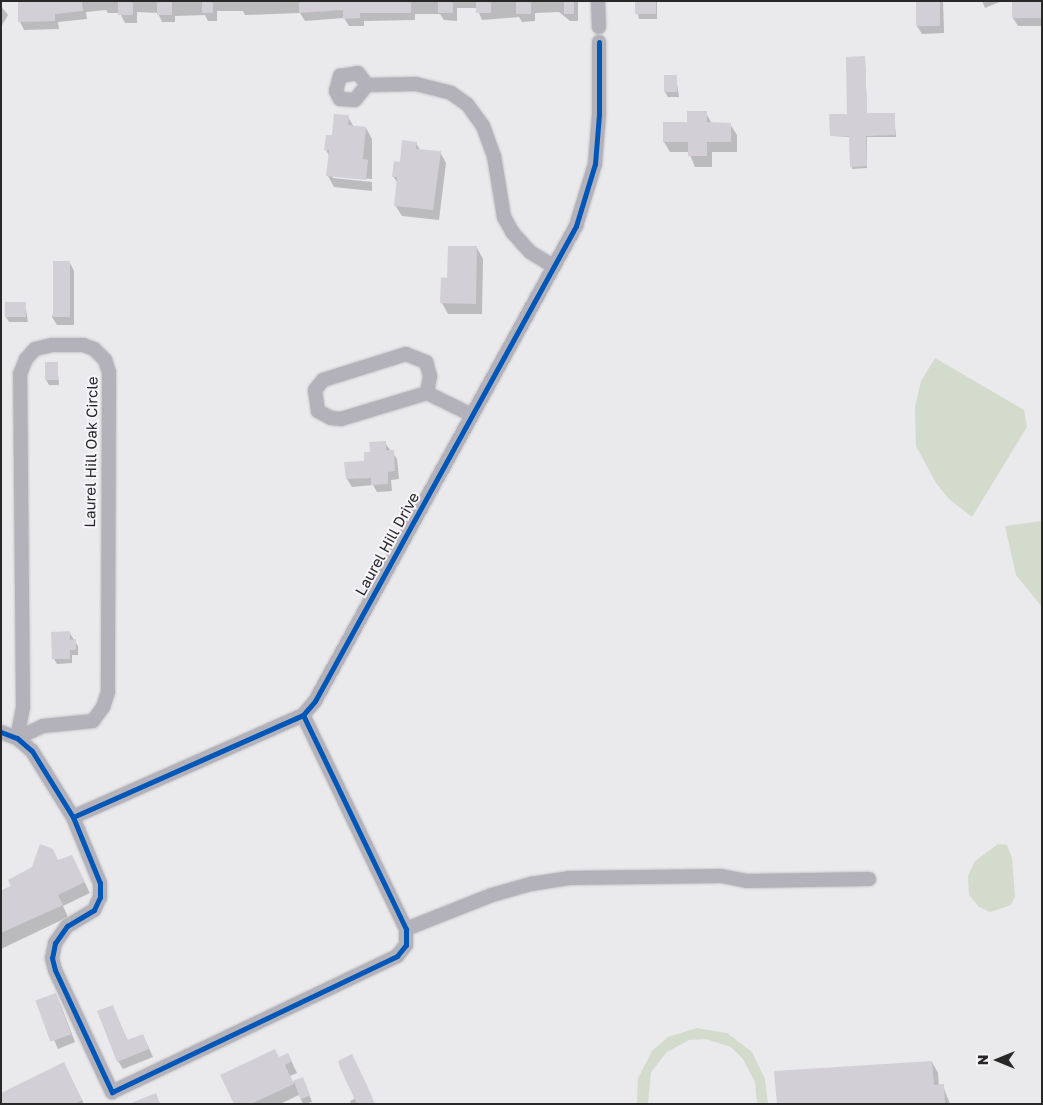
<!DOCTYPE html>
<style>
body{margin:0}
#map{position:relative;width:1043px;height:1105px;overflow:hidden;background:#eae9eb;font-family:"Golos Text",sans-serif}
div>[style]{position:absolute}
.green>*{inset:0;background:#d3dbcd}
.shadow>*{inset:0;background:#0003}
.building>*{inset:0;background:#d3cfd7;transform-origin:0 0}
.roads{filter:drop-shadow(0 0 1px #c7c6c8) drop-shadow(0 0 1px #c7c6c8)}
.minor>*{height:14px;margin:-7px;padding:0 7px;transform-origin:7px;border-radius:7px;background:#b3b2bb}
.cycleway>*{height:5px;margin:-2.5px;padding:0 2.5px;transform-origin:2.5px;border-radius:2.5px;background:#0057b8}
span{translate:-50% -50%;white-space:nowrap;text-align:center;line-height:1.15;-webkit-text-stroke:4px #f7f5fa;paint-order:stroke}
.street-label{font-size:15px;color:#282829}
.frame{position:absolute;inset:0;border:2px solid #282829;pointer-events:none}
.north{position:absolute;left:973px;top:1035px;width:50px;height:50px;-webkit-text-stroke:4px #f7f5fa;paint-order:stroke;rotate:270deg;font-size:14px;font-weight:700;line-height:20px;text-align:center;color:#282829}
.north::after{content:'';display:block;margin:auto;width:18px;height:22px;background:#282829;clip-path:polygon(50% 0,100% 100%,50% 72%,0 100%)}
</style>
<div id="map">
<div class="green">
<i style="clip-path:polygon(935px 358px,1024px 410px,1027px 427px,972px 517px,949px 499px,936px 483px,916px 446px,915px 407px,921px 381px)"></i>
<i style="clip-path:polygon(1042px 521px,1042px 607px,1016px 575px,1005px 526px)"></i>
<i style="clip-path:polygon(998px 844px,1007px 845px,1012px 858px,1015px 897px,1011px 905px,990px 912px,979px 907px,969px 895px,968px 876px,975px 861px)"></i>
<i style="clip-path:polygon(697px 1028px,727px 1033px,752px 1052px,765px 1079px,768px 1104px,757px 1104px,755px 1082px,743px 1059px,731px 1047px,706px 1039px,689px 1040px,667px 1052px,651px 1072px,648px 1104px,637px 1104px,638px 1078px,652px 1051px,668px 1037px)"></i>
</div>
<div class="shadow">
<i style="clip-path:polygon(19px 1px,578px 1px,578px 21px,570px 21px,559px 12px,535px 13px,535px 21px,522px 22px,519px 17px,482px 20px,477px 8px,457px 8px,457px 21px,444px 20px,440px 14px,415px 14px,415px 20px,364px 21px,364px 26px,349px 26px,344px 18px,305px 21px,300px 13px,245px 15px,243px 11px,217px 11px,217px 21px,208px 21px,205px 15px,175px 16px,175px 22px,162px 22px,158px 13px,137px 12px,137px 23px,125px 23px,120px 13px,108px 13px,106px 10px,86px 12px,87px 19px,58px 22px,59px 29px,24px 30px,20px 22px)"></i>
<i style="clip-path:polygon(636px 1px,657px 1px,657px 19px,639px 19px)"></i>
<i style="clip-path:polygon(916px 1px,943px 1px,944px 33px,922px 34px,917px 26px)"></i>
<i style="clip-path:polygon(982px 1px,1002px 1px,985px 8px)"></i>
<i style="clip-path:polygon(1013px 1px,1042px 1px,1042px 26px,1018px 26px,1013px 18px)"></i>
<i style="clip-path:polygon(1px 6px,8px 15px,1px 27px)"></i>
<i style="clip-path:polygon(865px 58px,867px 114px,894px 114px,896px 137px,867px 137px,867px 168px,852px 169px,850px 137px,831px 136px,849px 115px)"></i>
<i style="clip-path:polygon(676px 77px,679px 97px,668px 97px,665px 92px)"></i>
<i style="clip-path:polygon(706px 113px,712px 124px,730px 124px,737px 135px,737px 152px,712px 152px,712px 167px,695px 167px,689px 152px,670px 152px,664px 142px)"></i>
<i style="clip-path:polygon(evenodd,348px 117px,354px 127px,366px 128px,372px 139px,372px 191px,334px 187px,328px 176px,330px 157px,326px 150px,348px 117px,333px 176px,372px 179px,372px 182px,333px 178px,333px 176px)"></i>
<i style="clip-path:polygon(416px 143px,420px 150px,440px 152px,446px 163px,439px 220px,402px 216px,395px 205px,398px 184px,393px 176px)"></i>
<i style="clip-path:polygon(477px 248px,483px 259px,482px 314px,448px 314px,442px 303px,449px 279px)"></i>
<i style="clip-path:polygon(70px 263px,74px 271px,74px 325px,57px 325px,52px 317px)"></i>
<i style="clip-path:polygon(25px 303px,28px 322px,9px 322px,6px 317px)"></i>
<i style="clip-path:polygon(57px 363px,59px 385px,49px 385px,46px 380px)"></i>
<i style="clip-path:polygon(385px 443px,397px 459px,399px 479px,391px 480px,392px 491px,377px 492px,373px 485px,352px 487px,347px 479px)"></i>
<i style="clip-path:polygon(69px 632px,78px 646px,78px 655px,72px 655px,72px 663px,57px 664px,54px 659px)"></i>
<i style="clip-path:polygon(58px 862px,77px 867px,90px 893px,63px 906px,68px 917px,1px 949px,1px 891px)"></i>
<i style="clip-path:polygon(38px 1002px,60px 1003px,75px 1042px,58px 1049px)"></i>
<i style="clip-path:polygon(112px 1006px,128px 1041px,143px 1035px,153px 1057px,123px 1069px,118px 1061px)"></i>
<i style="clip-path:polygon(288px 1054px,297px 1073px,290px 1076px,293px 1082px,303px 1078px,312px 1102px,303px 1104px,299px 1095px,280px 1104px,235px 1104px,279px 1058px)"></i>
<i style="clip-path:polygon(932px 1062px,938px 1073px,939px 1086px,943px 1086px,950px 1104px,778px 1104px)"></i>
<i style="clip-path:polygon(64px 1064px,84px 1104px,1px 1104px)"></i>
<i style="clip-path:polygon(356px 1098px,374px 1104px,351px 1104px,350px 1101px)"></i>
</div>
<div class="building">
<i style="clip-path:polygon(18px 1px,82px 1px,83px 11px,55px 14px,55px 21px,18px 22px)"></i>
<i style="left:118px;top:1px;width:15px;height:14px"></i>
<i style="left:157px;top:1px;width:15px;height:14px"></i>
<i style="left:202px;top:1px;width:11px;height:12px"></i>
<i style="clip-path:polygon(299px 1px,411px 1px,411px 13px,360px 13px,360px 18px,343px 19px,343px 10px,299px 13px)"></i>
<i style="left:438px;top:1px;width:15px;height:12px"></i>
<i style="left:476px;top:1px;width:15px;height:12px"></i>
<i style="left:516px;top:1px;width:15px;height:13px"></i>
<i style="left:564px;top:1px;width:10px;height:13px"></i>
<i style="left:635px;top:1px;width:21px;height:13px"></i>
<i style="left:916px;top:1px;width:24px;height:25px"></i>
<i style="left:1012px;top:1px;width:30px;height:17px"></i>
<i style="clip-path:polygon(865px 56px,867px 113px,895px 113px,895px 135px,866px 136px,867px 166px,850px 167px,849px 136px,830px 136px,829px 114px,847px 114px,846px 57px)"></i>
<i style="left:664px;top:75px;width:13px;height:17px"></i>
<i style="clip-path:polygon(687px 111px,707px 111px,707px 122px,731px 123px,731px 142px,707px 142px,707px 156px,688px 156px,688px 142px,663px 142px,663px 122px,687px 122px)"></i>
<i style="clip-path:polygon(334px 114px,349px 115px,348px 125px,366px 127px,363px 159px,368px 160px,366px 180px,326px 176px,329px 150px,324px 150px,326px 135px,332px 135px)"></i>
<i style="clip-path:polygon(402px 140px,417px 142px,416px 149px,441px 151px,433px 210px,394px 206px,397px 177px,392px 177px,394px 161px,400px 162px)"></i>
<i style="clip-path:polygon(448px 246px,477px 246px,476px 304px,440px 303px,441px 277px,447px 278px)"></i>
<i style="left:53px;top:261px;width:17px;height:56px"></i>
<i style="left:5px;top:302px;width:21px;height:15px"></i>
<i style="left:45px;top:362px;width:13px;height:18px"></i>
<i style="clip-path:polygon(386px 441px,386px 450px,394px 450px,395px 471px,388px 472px,388px 484px,371px 485px,371px 478px,346px 479px,344px 462px,364px 461px,364px 452px,370px 452px,369px 442px)"></i>
<i style="clip-path:polygon(70px 631px,70px 640px,76px 639px,76px 650px,70px 650px,70px 659px,52px 659px,51px 632px)"></i>
<i style="clip-path:polygon(40px 844px,53px 849px,58px 860px,72px 855px,85px 882px,58px 895px,63px 905px,1px 933px,1px 891px,11px 886px,8px 880px,32px 867px)"></i>
<i style="left:56px;top:993px;width:44px;height:22px;rotate:70deg"></i>
<i style="clip-path:polygon(113px 1005px,127px 1040px,143px 1034px,149px 1049px,117px 1062px,97px 1011px)"></i>
<i style="clip-path:polygon(275px 1049px,279px 1057px,288px 1053px,292px 1061px,285px 1065px,294px 1084px,251px 1104px,234px 1104px,220px 1075px)"></i>
<i style="clip-path:polygon(352px 1054px,366px 1083px,375px 1104px,357px 1104px,341px 1070px,338px 1061px)"></i>
<i style="clip-path:polygon(932px 1061px,934px 1085px,944px 1084px,945px 1104px,777px 1104px,774px 1071px)"></i>
<i style="clip-path:polygon(64px 1062px,82px 1100px,75px 1104px,1px 1104px,1px 1093px)"></i>
<i style="left:303px;top:1077px;width:20px;height:10px;rotate:70deg"></i>
<i style="clip-path:polygon(156px 1093px,160px 1104px,129px 1104px)"></i>
</div>
<div class="roads">
<div class="minor">
<i style="left:598px;top:1px;width:26px;rotate:88deg"></i>
<i style="left:367px;top:85px;width:19px;rotate:129deg"></i>
<i style="left:355px;top:100px;width:15px;rotate:-176deg"></i>
<i style="left:340px;top:99px;width:9px;rotate:-117deg"></i>
<i style="left:336px;top:91px;width:16px;rotate:-75deg"></i>
<i style="left:340px;top:76px;width:18px;rotate:-9deg"></i>
<i style="left:358px;top:73px;width:15px;rotate:53deg"></i>
<i style="left:367px;top:85px;width:49px;rotate:-1.2deg"></i>
<i style="left:416px;top:84px;width:36px;rotate:14deg"></i>
<i style="left:451px;top:93px;width:19px;rotate:35deg"></i>
<i style="left:467px;top:104px;width:27px;rotate:54deg"></i>
<i style="left:483px;top:126px;width:32px;rotate:70deg"></i>
<i style="left:494px;top:156px;width:62px;rotate:80.7deg"></i>
<i style="left:504px;top:217px;width:18px;rotate:61deg"></i>
<i style="left:513px;top:233px;width:25px;rotate:48deg"></i>
<i style="left:530px;top:252px;width:27px;rotate:31deg"></i>
<i style="left:52px;top:345px;width:31px"></i>
<i style="left:83px;top:345px;width:12px;rotate:20deg"></i>
<i style="left:94px;top:349px;width:16px;rotate:45deg"></i>
<i style="left:105px;top:360px;width:13px;rotate:72deg"></i>
<i style="left:109px;top:372px;width:320px;rotate:90.2deg"></i>
<i style="left:108px;top:692px;width:16px;rotate:108deg"></i>
<i style="left:103px;top:707px;width:17px;rotate:126deg"></i>
<i style="left:93px;top:721px;width:50px;rotate:174.3deg"></i>
<i style="left:43px;top:726px;width:29px;rotate:155deg"></i>
<i style="left:17px;top:738px;width:32px;rotate:-79deg"></i>
<i style="left:23px;top:707px;width:333px;rotate:-90.5deg"></i>
<i style="left:20px;top:374px;width:16px;rotate:-68deg"></i>
<i style="left:26px;top:359px;width:13px;rotate:-48deg"></i>
<i style="left:35px;top:349px;width:17px;rotate:-13deg"></i>
<i style="left:406px;top:354px;width:22px;rotate:22deg"></i>
<i style="left:426px;top:362px;width:15px;rotate:74deg"></i>
<i style="left:430px;top:376px;width:17px;rotate:100deg"></i>
<i style="left:427px;top:393px;width:90px;rotate:163.2deg"></i>
<i style="left:341px;top:419px;width:10px;rotate:-174deg"></i>
<i style="left:331px;top:418px;width:15px;rotate:-152deg"></i>
<i style="left:318px;top:411px;width:21px;rotate:-98deg"></i>
<i style="left:315px;top:390px;width:13px;rotate:-51deg"></i>
<i style="left:323px;top:380px;width:87px;rotate:-17.4deg"></i>
<i style="left:427px;top:393px;width:50px;rotate:26.1deg"></i>
<i style="left:1px;top:732px;width:17px;rotate:21deg"></i>
<i style="left:17px;top:738px;width:20px;rotate:41deg"></i>
<i style="left:32px;top:751px;width:78px;rotate:58.2deg"></i>
<i style="left:73px;top:817px;width:71px;rotate:67.8deg"></i>
<i style="left:100px;top:883px;width:14px;rotate:90deg"></i>
<i style="left:100px;top:897px;width:14px;rotate:115deg"></i>
<i style="left:94px;top:910px;width:31px;rotate:149deg"></i>
<i style="left:67px;top:926px;width:21px;rotate:125deg"></i>
<i style="left:55px;top:943px;width:15px;rotate:101deg"></i>
<i style="left:52px;top:958px;width:12px;rotate:76deg"></i>
<i style="left:55px;top:970px;width:135px;rotate:65deg"></i>
<i style="left:112px;top:1092px;width:316px;rotate:-25.5deg"></i>
<i style="left:397px;top:956px;width:14px;rotate:-51deg"></i>
<i style="left:406px;top:945px;width:16px;rotate:-90deg"></i>
<i style="left:406px;top:929px;width:237px;rotate:-115.7deg"></i>
<i style="left:73px;top:817px;width:252px;rotate:-23.9deg"></i>
<i style="left:303px;top:715px;width:18px;rotate:-49deg"></i>
<i style="left:315px;top:701px;width:542px;rotate:-61.21deg"></i>
<i style="left:576px;top:226px;width:65px;rotate:-73deg"></i>
<i style="left:595px;top:164px;width:50px;rotate:-85.4deg"></i>
<i style="left:599px;top:114px;width:72px;rotate:-90deg"></i>
<i style="left:406px;top:929px;width:92px;rotate:-21.6deg"></i>
<i style="left:492px;top:895px;width:41px;rotate:-15.8deg"></i>
<i style="left:531px;top:884px;width:38px;rotate:-9deg"></i>
<i style="left:569px;top:878px;width:152px;rotate:-0.8deg"></i>
<i style="left:721px;top:876px;width:26px;rotate:11deg"></i>
<i style="left:747px;top:881px;width:122px;rotate:-0.9deg"></i>
</div>
</div>
<div class="cycleway">
<i style="left:1px;top:732px;width:17px;rotate:21deg"></i>
<i style="left:17px;top:738px;width:20px;rotate:41deg"></i>
<i style="left:32px;top:751px;width:78px;rotate:58.2deg"></i>
<i style="left:73px;top:817px;width:71px;rotate:67.8deg"></i>
<i style="left:100px;top:883px;width:14px;rotate:90deg"></i>
<i style="left:100px;top:897px;width:14px;rotate:115deg"></i>
<i style="left:94px;top:910px;width:31px;rotate:149deg"></i>
<i style="left:67px;top:926px;width:21px;rotate:125deg"></i>
<i style="left:55px;top:943px;width:15px;rotate:101deg"></i>
<i style="left:52px;top:958px;width:12px;rotate:76deg"></i>
<i style="left:55px;top:970px;width:135px;rotate:65deg"></i>
<i style="left:112px;top:1092px;width:316px;rotate:-25.5deg"></i>
<i style="left:397px;top:956px;width:14px;rotate:-51deg"></i>
<i style="left:406px;top:945px;width:16px;rotate:-90deg"></i>
<i style="left:406px;top:929px;width:237px;rotate:-115.7deg"></i>
<i style="left:73px;top:817px;width:252px;rotate:-23.9deg"></i>
<i style="left:303px;top:715px;width:18px;rotate:-49deg"></i>
<i style="left:315px;top:701px;width:542px;rotate:-61.21deg"></i>
<i style="left:576px;top:226px;width:65px;rotate:-73deg"></i>
<i style="left:595px;top:164px;width:50px;rotate:-85.4deg"></i>
<i style="left:599px;top:114px;width:72px;rotate:-90deg"></i>
</div>
<div class="street-label">
<span style="left:91px;top:452px;rotate:-89deg">Laurel Hill Oak Circle</span>
<span style="left:387px;top:544px;rotate:-61deg">Laurel Hill Drive</span>
</div>
<div class="frame"></div>
<div class="north">N</div>
</div>
